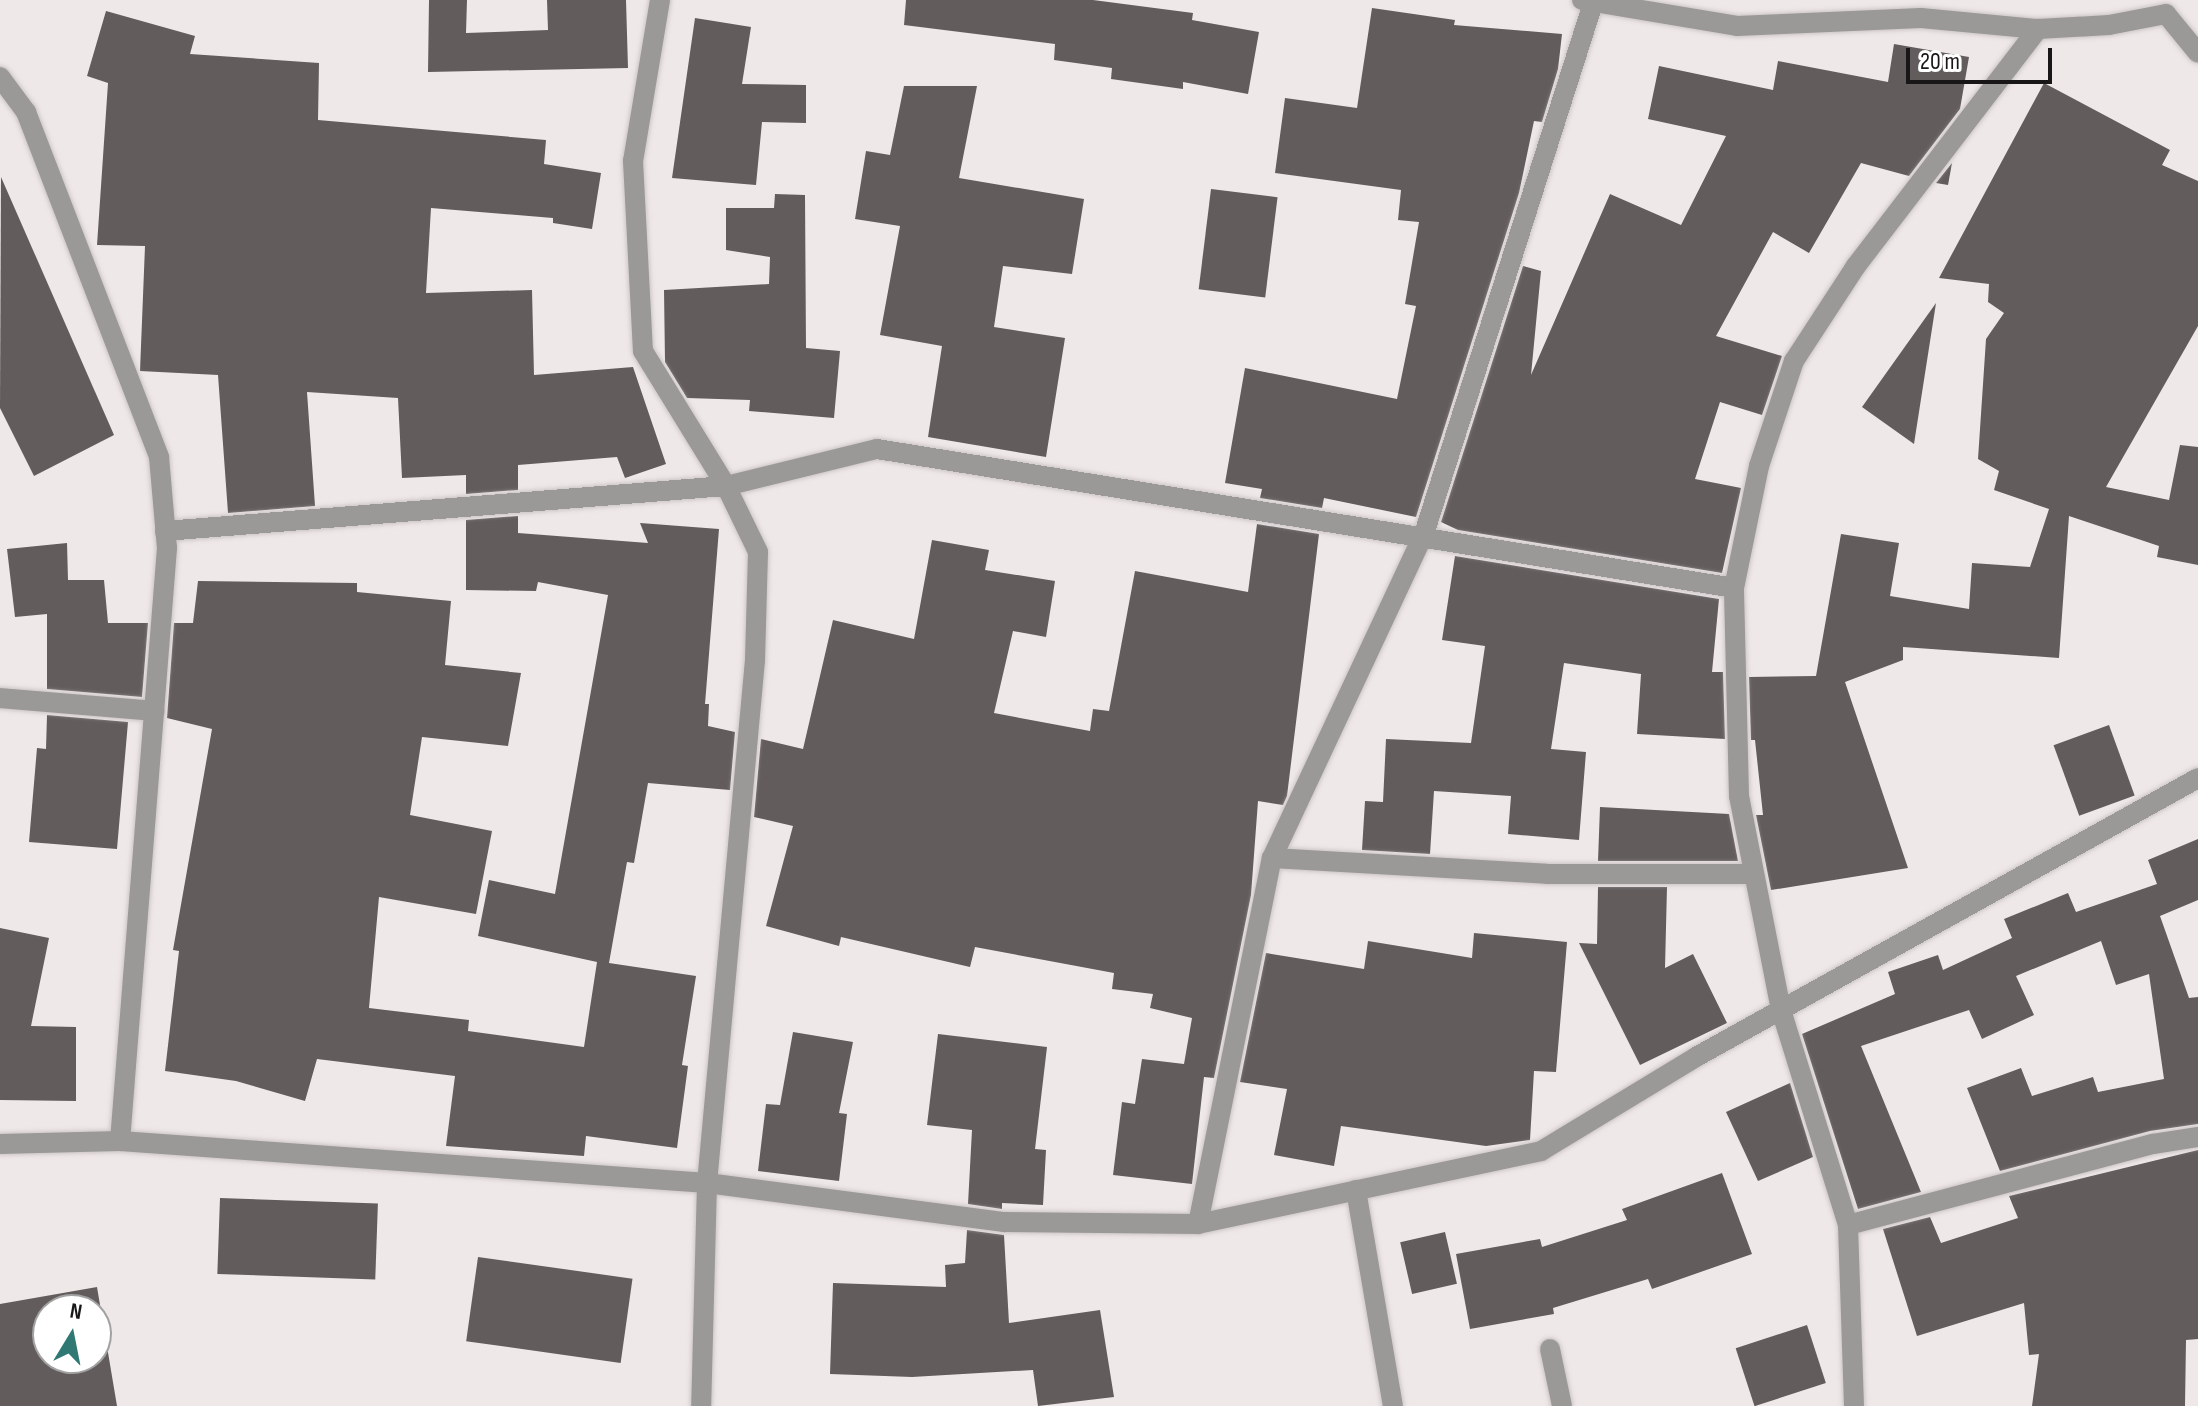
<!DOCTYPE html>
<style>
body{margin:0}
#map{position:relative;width:2198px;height:1406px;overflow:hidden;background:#efe8e9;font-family:"Sofia Sans Condensed",sans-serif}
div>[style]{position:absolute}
.building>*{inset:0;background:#625c5d;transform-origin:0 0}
.roads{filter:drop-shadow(0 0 2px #cdc6c7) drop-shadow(0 0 2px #cdc6c7)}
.street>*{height:20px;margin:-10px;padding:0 10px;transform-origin:10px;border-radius:10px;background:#9b9898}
span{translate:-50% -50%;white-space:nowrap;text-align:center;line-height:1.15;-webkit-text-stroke:8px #fff;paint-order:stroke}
.north{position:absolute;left:32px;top:1294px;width:80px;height:80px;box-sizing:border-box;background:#fff;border:2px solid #a3a2a2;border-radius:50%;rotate:10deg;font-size:22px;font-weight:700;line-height:32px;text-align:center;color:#181616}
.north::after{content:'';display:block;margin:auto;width:28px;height:36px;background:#307874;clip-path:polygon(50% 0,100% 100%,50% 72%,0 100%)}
.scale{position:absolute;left:1906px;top:48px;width:146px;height:36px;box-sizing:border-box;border:4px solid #181616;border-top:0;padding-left:10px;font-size:24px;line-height:28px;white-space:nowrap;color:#181616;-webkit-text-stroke:6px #fff;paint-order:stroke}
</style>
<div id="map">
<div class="building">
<i style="clip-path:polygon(429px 0,467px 0,466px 33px,548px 30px,547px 0,626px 0,628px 68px,428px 72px)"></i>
<i style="clip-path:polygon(906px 0,1093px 0,1193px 13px,1192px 20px,1259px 32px,1248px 94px,1183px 82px,1183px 89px,1111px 79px,1112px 68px,1054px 60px,1055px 44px,904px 25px)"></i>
<i style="clip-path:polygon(1372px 8px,1455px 20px,1454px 25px,1562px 34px,1558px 69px,1542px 122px,1534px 121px,1519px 193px,1416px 517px,1324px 498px,1322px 508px,1260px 498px,1262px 489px,1225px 483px,1245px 368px,1397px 399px,1416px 306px,1405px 304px,1419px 222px,1398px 220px,1401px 190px,1275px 173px,1285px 98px,1357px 108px)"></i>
<i style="clip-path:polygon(106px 11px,195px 36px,190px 54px,319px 63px,318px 120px,546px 140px,544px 164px,601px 173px,592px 229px,553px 223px,553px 218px,431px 208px,426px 293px,532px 290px,534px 375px,633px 367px,666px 464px,625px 478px,617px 457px,518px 465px,518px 490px,466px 494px,466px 475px,402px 478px,398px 398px,307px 392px,315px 506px,228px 513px,218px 375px,140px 371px,145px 246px,97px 245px,108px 83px,87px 76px)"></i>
<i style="clip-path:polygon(695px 18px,751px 27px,742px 84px,806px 85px,806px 123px,762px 122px,756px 185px,672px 178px)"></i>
<i style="clip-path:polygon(1894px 44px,1969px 57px,1960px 109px,1909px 176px,1861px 163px,1809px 253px,1773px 232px,1716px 336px,1782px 356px,1762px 415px,1720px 402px,1695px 479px,1741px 488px,1722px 573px,1458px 530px,1441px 522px,1523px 266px,1541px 271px,1531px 375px,1610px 194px,1681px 225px,1726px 136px,1648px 119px,1659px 66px,1773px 90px,1778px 61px,1888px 82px)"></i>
<i style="clip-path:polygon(2044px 83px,2170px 150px,2162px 165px,2198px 181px,2198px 326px,2106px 487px,2169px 500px,2180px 445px,2198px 447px,2198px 565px,2157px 557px,2159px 546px,2069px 516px,2059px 658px,1903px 647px,1903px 660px,1845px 682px,1908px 868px,1771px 890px,1756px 815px,1763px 815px,1755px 740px,1751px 740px,1749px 677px,1816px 676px,1841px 534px,1899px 543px,1890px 596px,1969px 609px,1972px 563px,2030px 567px,2049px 509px,1994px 490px,1999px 471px,1978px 459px,1986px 339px,2004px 313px,1988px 302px,1989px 284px,1939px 278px)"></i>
<i style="clip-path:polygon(904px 86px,977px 86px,959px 178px,1084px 199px,1072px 274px,1003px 266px,994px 327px,1065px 338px,1046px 457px,928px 437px,942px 346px,880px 335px,900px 226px,855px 219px,866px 151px,890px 155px)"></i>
<i style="clip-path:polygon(1952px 163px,1948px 185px,1936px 183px)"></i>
<i style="clip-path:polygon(1px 177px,114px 435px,34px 476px,0 408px)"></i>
<i style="left:1211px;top:189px;width:67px;height:101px;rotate:7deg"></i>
<i style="clip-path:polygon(775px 194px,805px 195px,806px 348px,840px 351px,834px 418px,749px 411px,750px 400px,687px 398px,665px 362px,664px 290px,769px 284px,770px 257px,726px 250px,726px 208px,774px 208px)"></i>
<i style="clip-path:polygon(1936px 303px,1914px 444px,1862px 407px)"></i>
<i style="clip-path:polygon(518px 516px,518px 533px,648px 543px,640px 523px,719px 529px,705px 704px,709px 704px,708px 726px,735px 732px,730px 790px,648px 783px,634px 863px,627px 862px,609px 963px,696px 976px,682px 1065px,688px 1066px,677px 1148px,586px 1136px,584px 1156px,446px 1146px,455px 1076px,317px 1059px,305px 1101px,236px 1081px,165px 1071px,179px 951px,173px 950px,212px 729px,167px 718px,174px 623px,193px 623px,198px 581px,357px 583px,357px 592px,451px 601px,445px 665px,521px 673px,508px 746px,422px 737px,410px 815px,492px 831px,476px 914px,379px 897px,369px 1008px,469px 1020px,468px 1031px,584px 1047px,597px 962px,478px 936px,489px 880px,555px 894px,608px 595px,538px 582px,536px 591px,466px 590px,466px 520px)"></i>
<i style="clip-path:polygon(1257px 524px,1319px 534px,1287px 796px,1283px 805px,1258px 801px,1251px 895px,1214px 1078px,1204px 1077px,1192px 1184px,1113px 1175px,1122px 1102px,1135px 1104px,1142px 1059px,1184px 1064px,1192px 1018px,1150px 1008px,1153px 994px,1112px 989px,1114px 973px,975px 947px,970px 967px,841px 937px,839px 946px,766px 926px,793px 826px,754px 817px,761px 739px,803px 749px,833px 620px,914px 639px,932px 540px,989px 550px,985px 570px,1055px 581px,1046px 637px,1013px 631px,994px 713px,1090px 731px,1093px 709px,1109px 711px,1135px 571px,1248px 592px)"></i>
<i style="clip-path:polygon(67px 543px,68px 580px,104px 580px,108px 623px,148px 623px,142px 697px,47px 689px,47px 614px,15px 617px,7px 549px)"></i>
<i style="clip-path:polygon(1455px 556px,1719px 599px,1712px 672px,1723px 672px,1725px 739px,1637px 734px,1641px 674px,1564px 663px,1551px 749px,1586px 752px,1579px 840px,1508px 834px,1511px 796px,1434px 791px,1430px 854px,1362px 850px,1365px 801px,1383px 802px,1386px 739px,1471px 743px,1485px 646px,1442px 640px)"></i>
<i style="clip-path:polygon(47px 715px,128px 722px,117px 849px,29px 842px,37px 748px,46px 749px)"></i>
<i style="left:2109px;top:725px;width:75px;height:59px;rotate:70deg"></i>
<i style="clip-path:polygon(1600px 807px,1729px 814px,1738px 861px,1598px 861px)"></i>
<i style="clip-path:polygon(2198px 839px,2198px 900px,2160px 916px,2189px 998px,2198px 997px,2198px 1124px,2150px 1131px,2000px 1171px,1967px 1088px,2021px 1068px,2032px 1096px,2093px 1077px,2098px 1092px,2164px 1079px,2149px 974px,2116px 985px,2101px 941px,2016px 976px,2034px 1015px,1982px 1039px,1969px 1010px,1861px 1046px,1921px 1192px,1858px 1209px,1802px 1034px,1895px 994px,1888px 972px,1938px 955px,1943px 970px,2012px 938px,2004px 919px,2068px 893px,2076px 912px,2157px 884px,2148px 860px)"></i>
<i style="clip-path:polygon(1598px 887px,1667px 887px,1665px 968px,1693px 954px,1727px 1023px,1640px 1065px,1579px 943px,1597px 944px)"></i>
<i style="clip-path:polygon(0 928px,49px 938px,31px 1026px,76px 1027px,76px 1101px,0 1100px)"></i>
<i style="clip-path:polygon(1474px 933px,1567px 942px,1556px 1072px,1534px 1071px,1530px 1140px,1486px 1146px,1341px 1126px,1334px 1166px,1274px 1155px,1287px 1089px,1240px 1082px,1266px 953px,1364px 969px,1368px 941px,1472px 958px)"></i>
<i style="clip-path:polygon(793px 1032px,853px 1042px,839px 1113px,847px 1114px,839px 1181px,758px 1171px,766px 1104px,780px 1105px)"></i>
<i style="clip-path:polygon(938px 1034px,1047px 1047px,1035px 1149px,1046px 1150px,1043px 1205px,1002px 1203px,1002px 1209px,968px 1204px,972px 1130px,927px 1125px)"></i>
<i style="clip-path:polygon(1790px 1083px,1813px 1157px,1758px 1181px,1726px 1112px)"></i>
<i style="clip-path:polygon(2198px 1150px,2198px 1339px,2186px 1340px,2185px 1406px,2032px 1406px,2039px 1354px,2029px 1355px,2024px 1303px,1917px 1336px,1883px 1229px,1930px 1217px,1941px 1243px,2018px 1218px,2009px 1196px)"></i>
<i style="clip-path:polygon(1722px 1173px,1752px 1254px,1652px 1289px,1648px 1279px,1553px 1308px,1554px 1314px,1470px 1329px,1456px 1254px,1540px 1239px,1542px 1247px,1627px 1220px,1622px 1209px)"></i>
<i style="left:220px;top:1198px;width:158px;height:76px;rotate:2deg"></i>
<i style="clip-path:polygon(967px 1230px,1004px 1235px,1009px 1323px,1100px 1310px,1114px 1397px,1038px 1406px,1033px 1370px,912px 1377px,830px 1374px,833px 1283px,946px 1287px,945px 1265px,965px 1263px)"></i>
<i style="left:1445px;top:1232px;width:53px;height:46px;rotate:77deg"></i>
<i style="left:478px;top:1257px;width:156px;height:85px;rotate:8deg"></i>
<i style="clip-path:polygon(evenodd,97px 1287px,117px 1406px,0 1406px,0 1304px,97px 1287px,48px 1310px,96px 1310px,96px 1358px,48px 1358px,48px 1310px)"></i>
<i style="left:1807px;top:1325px;width:61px;height:75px;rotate:72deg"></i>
</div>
<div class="roads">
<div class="street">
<i style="left:660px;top:0;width:163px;rotate:99.5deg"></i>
<i style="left:633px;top:161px;width:190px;rotate:87deg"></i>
<i style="left:643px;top:351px;width:158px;rotate:58.4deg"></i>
<i style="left:726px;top:486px;width:73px;rotate:64.1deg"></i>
<i style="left:758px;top:552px;width:108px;rotate:91.6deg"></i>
<i style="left:755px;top:660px;width:525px;rotate:95.24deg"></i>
<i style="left:707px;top:1183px;width:223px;rotate:91.5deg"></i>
<i style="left:1582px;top:0;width:157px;rotate:9.5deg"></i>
<i style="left:1737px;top:26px;width:184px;rotate:-2.5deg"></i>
<i style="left:1921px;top:18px;width:118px;rotate:5.4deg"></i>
<i style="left:2038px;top:29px;width:71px;rotate:-3.2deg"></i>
<i style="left:2109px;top:25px;width:58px;rotate:-10.9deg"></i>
<i style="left:2166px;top:14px;width:50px;rotate:50.6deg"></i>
<i style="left:0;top:77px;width:44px;rotate:53.4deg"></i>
<i style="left:26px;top:112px;width:370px;rotate:68.9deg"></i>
<i style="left:159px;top:457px;width:91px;rotate:85deg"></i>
<i style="left:167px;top:548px;width:595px;rotate:94.53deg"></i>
<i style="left:165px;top:531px;width:563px;rotate:-4.59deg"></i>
<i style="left:726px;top:486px;width:155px;rotate:-13.8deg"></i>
<i style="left:877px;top:449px;width:868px;rotate:9.21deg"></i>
<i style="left:0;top:698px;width:155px;rotate:4.8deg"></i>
<i style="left:1272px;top:858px;width:275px;rotate:3.3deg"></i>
<i style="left:1547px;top:874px;width:205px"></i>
<i style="left:0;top:1144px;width:120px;rotate:-1.4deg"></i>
<i style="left:120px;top:1141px;width:589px;rotate:4.09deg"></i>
<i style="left:707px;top:1183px;width:300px;rotate:7.5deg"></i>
<i style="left:1004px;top:1222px;width:194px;rotate:0.6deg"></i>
<i style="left:1198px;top:1224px;width:351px;rotate:-12deg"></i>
<i style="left:1541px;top:1151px;width:181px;rotate:-31.2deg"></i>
<i style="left:1696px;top:1057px;width:574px;rotate:-29.06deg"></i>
<i style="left:1356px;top:1190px;width:219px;rotate:80.3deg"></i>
<i style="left:1198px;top:1224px;width:373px;rotate:-78.6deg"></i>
<i style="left:1272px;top:858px;width:358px;rotate:-64.9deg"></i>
<i style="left:1424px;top:534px;width:560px;rotate:-72.34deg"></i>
<i style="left:1848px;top:1225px;width:316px;rotate:-14.9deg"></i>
<i style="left:2153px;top:1144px;width:46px;rotate:-8.8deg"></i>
<i style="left:1550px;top:1349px;width:58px;rotate:78.1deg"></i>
<i style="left:1854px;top:1406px;width:181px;rotate:-91.9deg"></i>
<i style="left:1848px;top:1225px;width:225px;rotate:-107.3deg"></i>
<i style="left:1781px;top:1010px;width:218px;rotate:-101.1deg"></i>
<i style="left:1739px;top:796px;width:208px;rotate:-91.4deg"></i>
<i style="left:1734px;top:588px;width:125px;rotate:-78.4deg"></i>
<i style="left:1759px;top:466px;width:111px;rotate:-71.6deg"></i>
<i style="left:1794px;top:361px;width:113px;rotate:-56.9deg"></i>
<i style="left:1856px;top:266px;width:299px;rotate:-52.5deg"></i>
</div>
</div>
<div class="north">N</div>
<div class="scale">20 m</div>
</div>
